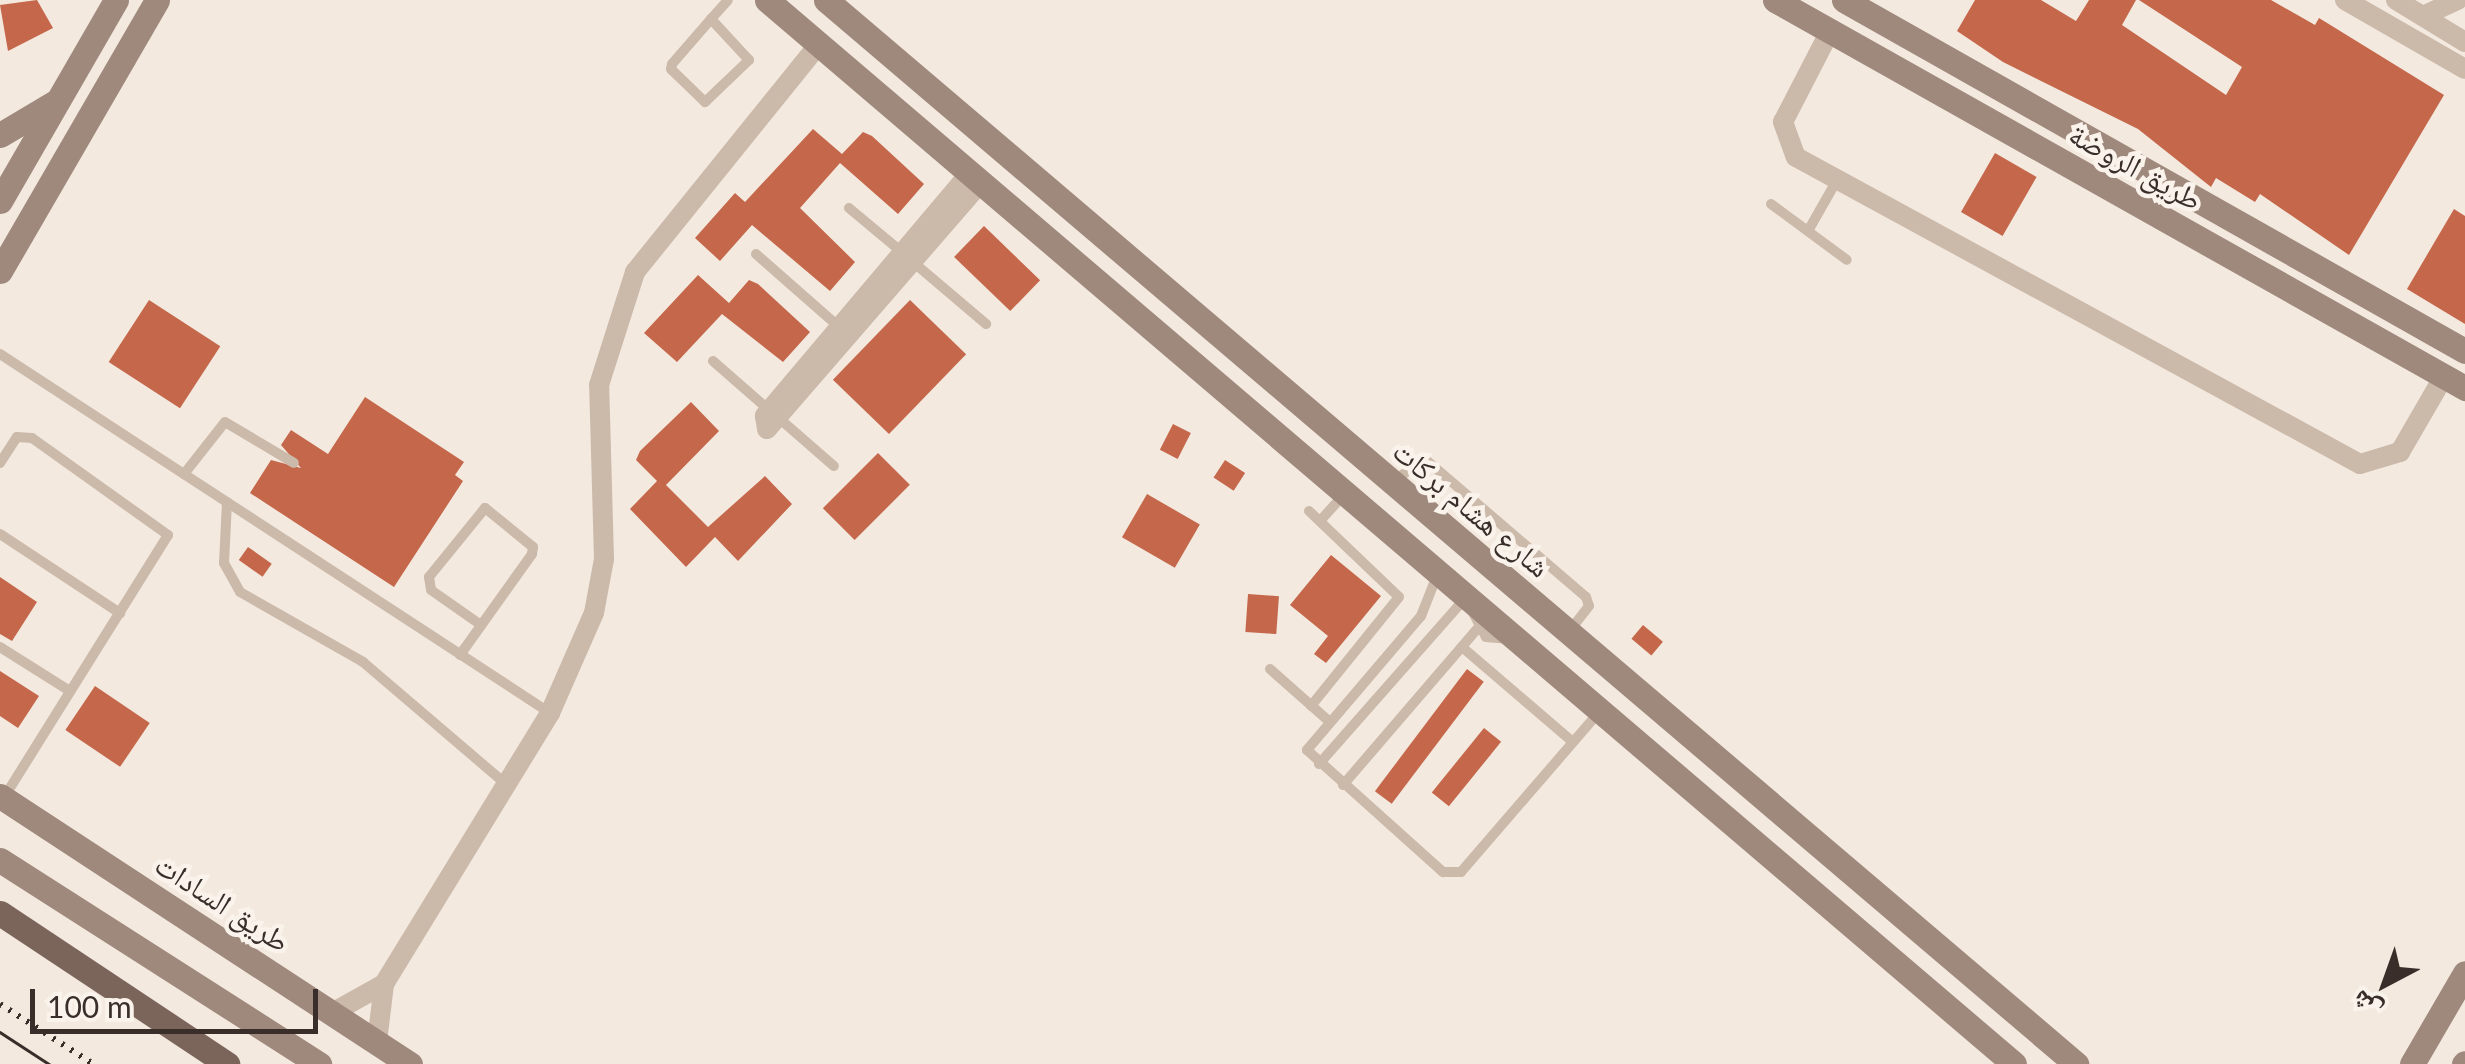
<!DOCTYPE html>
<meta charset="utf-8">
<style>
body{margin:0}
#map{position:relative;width:2465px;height:1064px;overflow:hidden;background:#f3e9df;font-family:Lato,"Noto Naskh Arabic",sans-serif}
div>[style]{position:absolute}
.building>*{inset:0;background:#c5674a;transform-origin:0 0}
.lane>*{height:10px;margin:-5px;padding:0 5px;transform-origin:5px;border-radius:5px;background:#cbb9aa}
.street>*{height:20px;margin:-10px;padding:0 10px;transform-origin:10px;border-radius:10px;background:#cbb9aa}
.secondary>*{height:25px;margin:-12.5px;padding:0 12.5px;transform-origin:12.5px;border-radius:12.5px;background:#9f887c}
.primary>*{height:25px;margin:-12.5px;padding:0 12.5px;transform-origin:12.5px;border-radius:12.5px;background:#7b655b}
.tram>*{height:2.5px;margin:-1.25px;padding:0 1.25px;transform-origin:1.25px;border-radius:1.25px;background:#392e2a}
.rail>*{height:6px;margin-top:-3px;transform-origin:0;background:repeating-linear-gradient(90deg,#392e2a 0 2.5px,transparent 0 10.5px)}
span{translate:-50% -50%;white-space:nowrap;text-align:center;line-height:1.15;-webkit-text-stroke:9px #faf3eb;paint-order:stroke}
.street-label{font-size:30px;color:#392e2a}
.north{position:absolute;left:2335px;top:934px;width:100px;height:100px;-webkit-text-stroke:8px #faf3eb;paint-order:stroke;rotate:221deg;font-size:28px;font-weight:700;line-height:40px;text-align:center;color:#392e2a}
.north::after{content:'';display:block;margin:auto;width:35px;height:45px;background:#392e2a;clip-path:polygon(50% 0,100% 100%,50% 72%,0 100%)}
.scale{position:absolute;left:30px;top:989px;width:288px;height:45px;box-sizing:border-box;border:5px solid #392e2a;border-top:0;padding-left:12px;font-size:30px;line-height:35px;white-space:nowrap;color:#392e2a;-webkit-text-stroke:8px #faf3eb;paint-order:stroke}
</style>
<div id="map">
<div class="building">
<i style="clip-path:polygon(37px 0,53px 28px,8px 51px,0 5px)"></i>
<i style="clip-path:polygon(1975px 0,2041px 0,2076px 21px,2089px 0,2136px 0,2122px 25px,2226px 95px,2242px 67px,2139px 0,2271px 0,2315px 25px,2319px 18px,2444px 95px,2349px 255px,2260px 194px,2255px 202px,2216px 178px,2211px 187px,2138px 129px,2003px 62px,1957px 31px)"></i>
<i style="clip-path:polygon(813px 129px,842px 154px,863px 132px,872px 136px,924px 184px,898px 214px,840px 163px,800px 208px,855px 262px,830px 291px,752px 225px,720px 261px,695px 238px,735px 193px,745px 202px)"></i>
<i style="left:1995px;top:153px;width:48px;height:68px;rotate:30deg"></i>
<i style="clip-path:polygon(2454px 209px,2465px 216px,2465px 324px,2407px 289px)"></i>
<i style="left:984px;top:226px;width:78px;height:43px;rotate:44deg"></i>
<i style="clip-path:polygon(698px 275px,729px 303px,749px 280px,758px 284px,810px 332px,783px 362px,722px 314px,677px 362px,644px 333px)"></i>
<i style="left:149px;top:300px;width:85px;height:74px;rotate:33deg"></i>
<i style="left:910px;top:300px;width:78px;height:111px;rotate:44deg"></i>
<i style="clip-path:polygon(365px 397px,464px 462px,455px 475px,463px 481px,394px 587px,250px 493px,271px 460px,301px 468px,281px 445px,291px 430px,328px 454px)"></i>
<i style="clip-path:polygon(691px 402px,719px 431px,666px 485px,708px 527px,765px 476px,792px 504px,738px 561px,715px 537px,686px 567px,630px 509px,657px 481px,636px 460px,640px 451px)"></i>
<i style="left:1173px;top:424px;width:20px;height:29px;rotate:27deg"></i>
<i style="left:878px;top:453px;width:45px;height:78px;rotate:45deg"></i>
<i style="left:1225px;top:460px;width:24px;height:21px;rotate:33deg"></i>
<i style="left:1147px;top:494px;width:61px;height:50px;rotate:30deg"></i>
<i style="left:248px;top:547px;width:29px;height:16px;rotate:35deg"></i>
<i style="clip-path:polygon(1331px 555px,1381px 596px,1326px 663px,1314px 654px,1328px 636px,1290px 605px)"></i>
<i style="clip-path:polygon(0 577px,37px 602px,12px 641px,0 634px)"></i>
<i style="left:1248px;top:594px;width:31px;height:38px;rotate:4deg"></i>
<i style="left:1643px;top:625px;width:26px;height:18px;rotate:40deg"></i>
<i style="left:1467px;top:669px;width:21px;height:153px;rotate:37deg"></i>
<i style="clip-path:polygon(0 671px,39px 696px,18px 728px,0 716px)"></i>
<i style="left:95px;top:686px;width:66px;height:53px;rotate:34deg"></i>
<i style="left:1484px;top:728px;width:22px;height:83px;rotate:39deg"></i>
</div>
<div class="lane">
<i style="left:711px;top:19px;width:56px;rotate:47.2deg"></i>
<i style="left:749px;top:60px;width:61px;rotate:136.3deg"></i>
<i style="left:705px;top:102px;width:47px;rotate:-135.9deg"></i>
<i style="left:671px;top:69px;width:5px;rotate:-79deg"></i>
<i style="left:672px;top:64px;width:60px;rotate:-49.1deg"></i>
<i style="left:711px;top:19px;width:25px;rotate:-48deg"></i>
<i style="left:1771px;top:204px;width:94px;rotate:36.4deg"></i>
<i style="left:849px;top:208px;width:70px;rotate:39.8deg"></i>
<i style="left:1808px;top:231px;width:59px;rotate:-60.4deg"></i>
<i style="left:756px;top:254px;width:111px;rotate:41.3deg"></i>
<i style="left:913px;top:262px;width:96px;rotate:40.3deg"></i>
<i style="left:0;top:354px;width:657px;rotate:33.13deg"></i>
<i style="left:713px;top:361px;width:74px;rotate:41.2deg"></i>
<i style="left:781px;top:420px;width:70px;rotate:41deg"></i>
<i style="left:0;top:463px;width:31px;rotate:-57deg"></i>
<i style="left:17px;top:437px;width:15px;rotate:4deg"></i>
<i style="left:32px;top:438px;width:167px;rotate:35.5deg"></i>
<i style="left:168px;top:535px;width:309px;rotate:122deg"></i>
<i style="left:184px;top:474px;width:66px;rotate:-51.7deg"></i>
<i style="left:225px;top:422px;width:80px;rotate:30.7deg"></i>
<i style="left:1392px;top:482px;width:40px;rotate:-34.9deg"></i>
<i style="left:1425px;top:459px;width:212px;rotate:40.6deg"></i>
<i style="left:1586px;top:597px;width:9px;rotate:72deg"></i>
<i style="left:1589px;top:606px;width:33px;rotate:128deg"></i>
<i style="left:227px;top:502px;width:61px;rotate:92.8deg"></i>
<i style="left:224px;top:563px;width:33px;rotate:61deg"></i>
<i style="left:240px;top:592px;width:142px;rotate:29.6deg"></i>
<i style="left:363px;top:662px;width:188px;rotate:40.5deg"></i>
<i style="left:1309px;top:511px;width:124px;rotate:43.7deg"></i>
<i style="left:1399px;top:597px;width:140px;rotate:128.9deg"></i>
<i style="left:1320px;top:521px;width:36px;rotate:-48deg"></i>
<i style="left:0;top:534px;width:144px;rotate:33.4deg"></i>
<i style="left:1436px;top:578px;width:41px;rotate:111.5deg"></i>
<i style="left:1421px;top:616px;width:176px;rotate:130.4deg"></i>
<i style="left:1307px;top:750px;width:183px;rotate:41.9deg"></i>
<i style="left:1443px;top:872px;width:18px"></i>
<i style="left:1461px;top:872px;width:211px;rotate:-49.2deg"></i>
<i style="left:1469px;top:605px;width:36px;rotate:62deg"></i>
<i style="left:1486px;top:637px;width:24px;rotate:5deg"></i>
<i style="left:0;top:647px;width:83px;rotate:32.2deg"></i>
<i style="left:1462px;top:647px;width:146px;rotate:40.6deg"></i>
<i style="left:460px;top:655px;width:124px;rotate:-54.5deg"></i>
<i style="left:532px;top:554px;width:7px;rotate:-82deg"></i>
<i style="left:533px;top:547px;width:62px;rotate:-140.9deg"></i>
<i style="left:485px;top:508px;width:89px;rotate:129.1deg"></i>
<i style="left:429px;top:577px;width:13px;rotate:81deg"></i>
<i style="left:431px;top:590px;width:61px;rotate:35deg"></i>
<i style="left:1270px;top:669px;width:80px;rotate:41.5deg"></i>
<i style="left:1319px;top:764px;width:222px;rotate:-48.6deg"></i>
<i style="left:1343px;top:785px;width:206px;rotate:-49.3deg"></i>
</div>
<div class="street">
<i style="left:2345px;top:0;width:138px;rotate:29.9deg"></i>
<i style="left:2396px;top:0;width:81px;rotate:31.3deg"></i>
<i style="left:2423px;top:16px;width:38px;rotate:-25deg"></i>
<i style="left:1830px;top:31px;width:102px;rotate:117.3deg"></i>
<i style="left:1783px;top:122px;width:37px;rotate:70deg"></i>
<i style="left:1796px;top:157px;width:642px;rotate:28.56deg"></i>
<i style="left:2360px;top:464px;width:42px;rotate:-16.7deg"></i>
<i style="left:2400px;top:452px;width:88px;rotate:-59.9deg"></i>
<i style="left:970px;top:173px;width:318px;rotate:130.2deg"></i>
<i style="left:765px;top:416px;width:13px;rotate:81deg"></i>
<i style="left:767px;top:429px;width:327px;rotate:-49.1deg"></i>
<i style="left:332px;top:1013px;width:60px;rotate:-29.1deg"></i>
<i style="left:377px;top:1042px;width:58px;rotate:-83.1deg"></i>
<i style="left:384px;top:984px;width:318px;rotate:-58.5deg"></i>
<i style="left:550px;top:713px;width:109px;rotate:-66.3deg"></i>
<i style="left:594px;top:613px;width:55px;rotate:-79.5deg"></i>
<i style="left:604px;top:559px;width:174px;rotate:-91.6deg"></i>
<i style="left:599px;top:385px;width:119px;rotate:-72.3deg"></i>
<i style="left:635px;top:272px;width:293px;rotate:-51.1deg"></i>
</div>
<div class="secondary">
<i style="left:767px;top:0;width:1639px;rotate:40.47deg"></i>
<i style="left:826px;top:0;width:1642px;rotate:40.4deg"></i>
<i style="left:1775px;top:0;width:792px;rotate:29.35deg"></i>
<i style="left:1844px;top:0;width:713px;rotate:29.48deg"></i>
<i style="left:0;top:135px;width:63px;rotate:-30.7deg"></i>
<i style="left:0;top:201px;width:232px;rotate:-60deg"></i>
<i style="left:0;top:271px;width:313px;rotate:-59.9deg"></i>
<i style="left:0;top:796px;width:490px;rotate:33.2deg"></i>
<i style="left:0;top:860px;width:379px;rotate:32.6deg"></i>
<i style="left:2412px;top:1064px;width:105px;rotate:-59.8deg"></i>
<i style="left:2464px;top:1064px;width:1px;rotate:-45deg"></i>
</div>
<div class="primary">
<i style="left:0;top:913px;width:273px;rotate:33.6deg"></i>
</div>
<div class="tram">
<i style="left:0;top:1032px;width:59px;rotate:33.1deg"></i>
</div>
<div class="rail">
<i style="left:0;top:1004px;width:111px;rotate:32.8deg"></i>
</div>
<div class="street-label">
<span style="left:2136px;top:166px;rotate:29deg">طريق الروضة</span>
<span style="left:1472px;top:508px;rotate:40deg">شارع هشام بركات</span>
<span style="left:223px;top:902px;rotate:33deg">طريق السادات</span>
</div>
<div class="north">ش</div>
<div class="scale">100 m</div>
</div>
